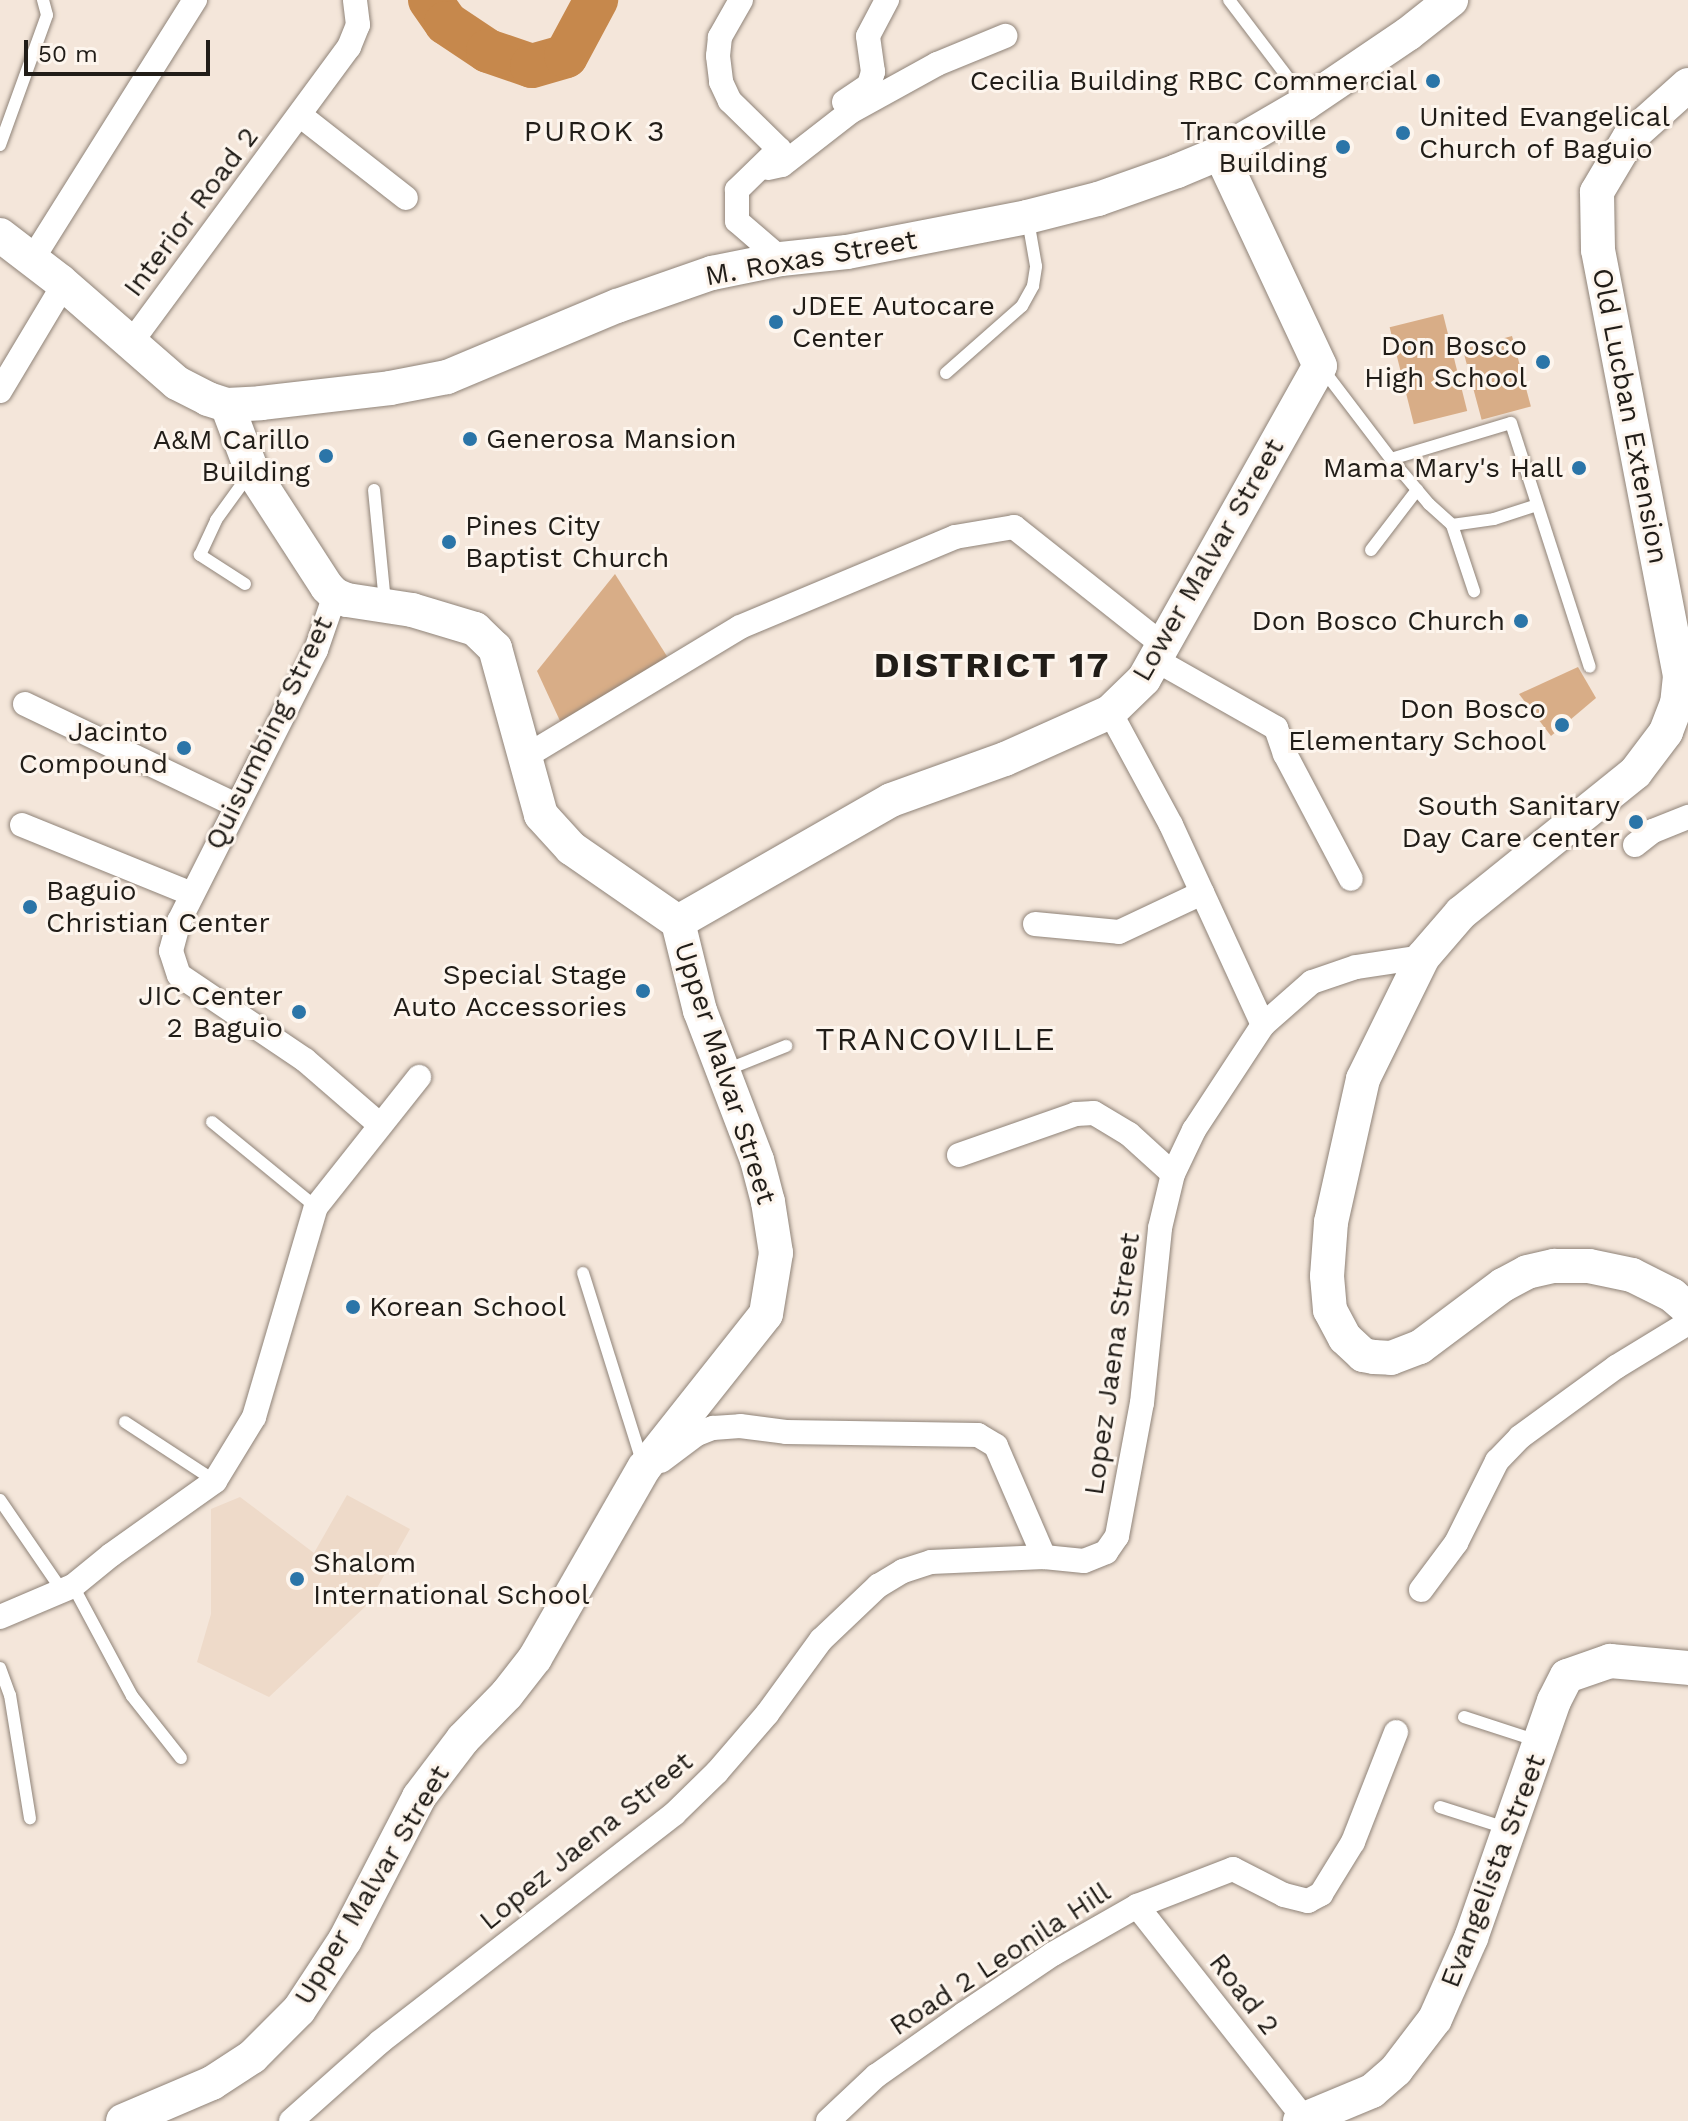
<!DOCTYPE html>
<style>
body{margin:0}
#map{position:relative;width:1688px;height:2121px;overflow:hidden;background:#f4e6da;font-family:"Work Sans",sans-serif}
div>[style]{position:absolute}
.built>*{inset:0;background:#eedac9}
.green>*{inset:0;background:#d8ad87;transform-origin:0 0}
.river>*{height:44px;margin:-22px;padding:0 22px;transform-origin:22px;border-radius:22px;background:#c6884c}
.roads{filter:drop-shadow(0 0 2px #8f8378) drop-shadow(0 0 2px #8f8378)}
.lane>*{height:12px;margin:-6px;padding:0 6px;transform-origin:6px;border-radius:6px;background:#fff}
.street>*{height:24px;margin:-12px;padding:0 12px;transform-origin:12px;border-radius:12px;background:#fff}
.secondary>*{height:34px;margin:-17px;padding:0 17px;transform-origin:17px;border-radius:17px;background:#fff}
.dots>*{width:22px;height:22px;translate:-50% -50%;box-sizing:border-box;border:4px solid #fdf5ed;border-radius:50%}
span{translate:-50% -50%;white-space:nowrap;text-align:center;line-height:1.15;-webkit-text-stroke:6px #fdf5ed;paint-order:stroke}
.poi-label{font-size:28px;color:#211d18}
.right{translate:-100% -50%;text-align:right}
.left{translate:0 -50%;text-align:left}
.street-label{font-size:28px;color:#211d18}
.neighbourhood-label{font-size:30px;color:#211d18;letter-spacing:2px}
.quarter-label{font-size:32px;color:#211d18;letter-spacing:2px}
.district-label{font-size:36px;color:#211d18;font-weight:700;letter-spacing:2px}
.scale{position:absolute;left:24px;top:40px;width:186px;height:36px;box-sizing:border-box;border:4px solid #211d18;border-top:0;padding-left:10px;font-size:24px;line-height:28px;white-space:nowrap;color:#211d18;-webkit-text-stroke:6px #fdf5ed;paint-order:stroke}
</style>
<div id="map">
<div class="built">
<i style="clip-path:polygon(347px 1495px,410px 1529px,368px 1604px,269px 1697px,197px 1662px,211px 1614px,211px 1509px,240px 1497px,314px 1553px)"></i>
</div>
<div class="green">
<i style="left:1443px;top:314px;width:100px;height:55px;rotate:76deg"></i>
<i style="left:1512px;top:336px;width:73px;height:51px;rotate:75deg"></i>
<i style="clip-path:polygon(615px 574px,670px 661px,561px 723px,537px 671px)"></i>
<i style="clip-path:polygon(1578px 667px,1596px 698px,1551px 736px,1519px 694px)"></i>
</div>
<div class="river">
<i style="left:430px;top:0;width:28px;rotate:55deg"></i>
<i style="left:446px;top:23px;width:50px;rotate:33.7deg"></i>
<i style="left:488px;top:51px;width:46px;rotate:18.8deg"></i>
<i style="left:532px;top:66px;width:35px;rotate:-16deg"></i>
<i style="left:566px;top:56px;width:64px;rotate:-61.8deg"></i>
</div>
<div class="roads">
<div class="lane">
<i style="left:1229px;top:0;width:126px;rotate:52.8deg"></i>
<i style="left:0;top:145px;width:138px;rotate:-70.1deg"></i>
<i style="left:47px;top:15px;width:16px;rotate:-105deg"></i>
<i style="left:1321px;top:367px;width:116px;rotate:52.7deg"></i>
<i style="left:1391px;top:459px;width:59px;rotate:49.8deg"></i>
<i style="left:1429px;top:504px;width:31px;rotate:42deg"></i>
<i style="left:1452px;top:525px;width:42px;rotate:-8.1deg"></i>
<i style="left:1494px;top:519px;width:45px;rotate:-18deg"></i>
<i style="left:946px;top:373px;width:101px;rotate:-41.4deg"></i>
<i style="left:1022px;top:306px;width:23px;rotate:-61deg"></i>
<i style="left:1033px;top:286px;width:20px;rotate:-81deg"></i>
<i style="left:1036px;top:266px;width:47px;rotate:-99.9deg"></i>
<i style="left:1391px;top:459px;width:125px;rotate:-16.7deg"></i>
<i style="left:1511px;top:423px;width:256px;rotate:72.1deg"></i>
<i style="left:374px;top:490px;width:113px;rotate:84.4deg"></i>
<i style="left:1452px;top:525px;width:70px;rotate:71.6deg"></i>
<i style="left:1371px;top:550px;width:76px;rotate:-52.5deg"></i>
<i style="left:245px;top:584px;width:54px;rotate:-147.2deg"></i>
<i style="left:200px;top:555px;width:38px;rotate:-65deg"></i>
<i style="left:216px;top:520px;width:58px;rotate:-54.1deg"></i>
<i style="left:726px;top:1070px;width:65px;rotate:-21.8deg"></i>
<i style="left:212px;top:1122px;width:134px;rotate:39.3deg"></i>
<i style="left:583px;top:1273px;width:197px;rotate:72.6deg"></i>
<i style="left:125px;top:1422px;width:108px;rotate:33.2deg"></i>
<i style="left:0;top:1500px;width:112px;rotate:55.6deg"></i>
<i style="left:73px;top:1586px;width:125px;rotate:61.8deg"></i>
<i style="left:132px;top:1696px;width:79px;rotate:51.7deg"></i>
<i style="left:0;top:1668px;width:29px;rotate:70deg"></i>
<i style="left:10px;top:1695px;width:125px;rotate:80.8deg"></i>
<i style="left:1464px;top:1717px;width:78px;rotate:18deg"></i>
<i style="left:1440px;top:1807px;width:69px;rotate:17.7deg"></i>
</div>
<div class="street">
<i style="left:741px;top:0;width:43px;rotate:119.6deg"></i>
<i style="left:720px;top:37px;width:19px;rotate:96deg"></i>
<i style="left:718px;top:56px;width:26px;rotate:83deg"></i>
<i style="left:721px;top:82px;width:21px;rotate:65deg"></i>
<i style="left:730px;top:101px;width:69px;rotate:44.4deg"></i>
<i style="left:779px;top:149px;width:59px;rotate:135.7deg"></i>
<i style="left:737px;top:190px;width:31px;rotate:90deg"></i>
<i style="left:737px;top:221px;width:58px;rotate:40.8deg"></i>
<i style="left:844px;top:102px;width:30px;rotate:-34deg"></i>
<i style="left:869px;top:85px;width:14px;rotate:-73deg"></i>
<i style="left:873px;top:72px;width:36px;rotate:-98deg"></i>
<i style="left:868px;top:36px;width:41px;rotate:-62.2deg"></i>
<i style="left:301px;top:116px;width:133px;rotate:38deg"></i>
<i style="left:768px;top:168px;width:14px;rotate:-12deg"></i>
<i style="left:782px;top:165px;width:86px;rotate:-37.9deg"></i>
<i style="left:850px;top:112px;width:99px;rotate:-28.9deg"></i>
<i style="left:937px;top:64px;width:74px;rotate:-22.4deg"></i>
<i style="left:33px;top:258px;width:305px;rotate:-57.9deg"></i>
<i style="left:130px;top:344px;width:369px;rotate:-53.6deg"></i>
<i style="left:349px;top:47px;width:24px;rotate:-68deg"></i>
<i style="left:358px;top:25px;width:25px;rotate:-97deg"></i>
<i style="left:0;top:391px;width:125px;rotate:-59.1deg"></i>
<i style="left:335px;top:595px;width:58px;rotate:109.1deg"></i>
<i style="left:316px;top:650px;width:304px;rotate:116.8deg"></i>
<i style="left:179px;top:921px;width:31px;rotate:105deg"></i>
<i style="left:171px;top:951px;width:25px;rotate:72deg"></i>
<i style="left:179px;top:975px;width:152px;rotate:34deg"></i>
<i style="left:305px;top:1060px;width:99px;rotate:40.9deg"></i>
<i style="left:1156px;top:660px;width:138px;rotate:29.5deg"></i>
<i style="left:1276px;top:728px;width:28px;rotate:71deg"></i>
<i style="left:1285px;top:754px;width:141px;rotate:62.2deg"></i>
<i style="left:25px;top:704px;width:234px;rotate:25.6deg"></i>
<i style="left:1110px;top:712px;width:128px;rotate:61.6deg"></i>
<i style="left:1171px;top:825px;width:220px;rotate:65.3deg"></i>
<i style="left:523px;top:758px;width:253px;rotate:-31.1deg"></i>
<i style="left:740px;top:627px;width:233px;rotate:-22.7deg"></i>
<i style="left:955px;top:537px;width:60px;rotate:-9.6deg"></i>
<i style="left:1014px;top:527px;width:191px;rotate:38.4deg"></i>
<i style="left:22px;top:825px;width:183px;rotate:22.1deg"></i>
<i style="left:1635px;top:845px;width:23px;rotate:-38deg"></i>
<i style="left:1653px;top:831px;width:38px;rotate:-22deg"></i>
<i style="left:1035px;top:924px;width:84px;rotate:5.4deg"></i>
<i style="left:1119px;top:932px;width:92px;rotate:-25.2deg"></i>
<i style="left:959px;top:1155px;width:124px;rotate:-19.3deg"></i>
<i style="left:1076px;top:1114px;width:18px;rotate:-3deg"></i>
<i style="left:1094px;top:1113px;width:41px;rotate:31deg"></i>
<i style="left:1129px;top:1134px;width:59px;rotate:42.3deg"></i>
<i style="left:661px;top:1461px;width:45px;rotate:-36.9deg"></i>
<i style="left:697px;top:1434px;width:17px;rotate:-21deg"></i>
<i style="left:713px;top:1428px;width:27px;rotate:-4deg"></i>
<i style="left:740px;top:1426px;width:46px;rotate:7.4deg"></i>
<i style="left:786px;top:1432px;width:192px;rotate:0.9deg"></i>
<i style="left:978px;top:1435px;width:21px;rotate:31deg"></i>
<i style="left:996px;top:1446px;width:121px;rotate:66.6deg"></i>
<i style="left:1421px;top:1590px;width:59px;rotate:-53.3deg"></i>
<i style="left:1456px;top:1543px;width:92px;rotate:-63.4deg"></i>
<i style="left:1497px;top:1461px;width:33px;rotate:-46deg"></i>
<i style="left:1520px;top:1437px;width:119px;rotate:-36.1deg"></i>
<i style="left:1616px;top:1367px;width:84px;rotate:-31.4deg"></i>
<i style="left:0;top:1617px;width:79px;rotate:-23deg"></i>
<i style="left:73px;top:1586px;width:49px;rotate:-39.2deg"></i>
<i style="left:111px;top:1555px;width:128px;rotate:-35.4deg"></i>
<i style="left:215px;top:1481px;width:75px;rotate:-58.6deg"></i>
<i style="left:254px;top:1417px;width:219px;rotate:-73.6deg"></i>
<i style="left:316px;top:1207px;width:166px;rotate:-51.6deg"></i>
<i style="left:1137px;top:1906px;width:273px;rotate:51.8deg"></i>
<i style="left:291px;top:2121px;width:119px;rotate:-41.6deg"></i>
<i style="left:380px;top:2042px;width:372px;rotate:-37.8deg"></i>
<i style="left:674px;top:1814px;width:60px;rotate:-44.3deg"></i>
<i style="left:717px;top:1772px;width:77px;rotate:-49.2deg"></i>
<i style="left:767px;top:1714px;width:92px;rotate:-53.9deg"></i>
<i style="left:821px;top:1640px;width:79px;rotate:-43.5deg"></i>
<i style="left:878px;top:1586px;width:29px;rotate:-31deg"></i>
<i style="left:903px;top:1571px;width:29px;rotate:-18deg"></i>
<i style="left:931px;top:1562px;width:113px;rotate:-2.5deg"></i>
<i style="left:1044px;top:1557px;width:40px;rotate:5.7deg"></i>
<i style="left:1084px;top:1561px;width:24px;rotate:-22deg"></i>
<i style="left:1106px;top:1552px;width:19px;rotate:-55deg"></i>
<i style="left:1117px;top:1536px;width:135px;rotate:-79.4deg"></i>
<i style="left:1142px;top:1403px;width:176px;rotate:-84.1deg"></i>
<i style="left:1160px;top:1228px;width:56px;rotate:-76.5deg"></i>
<i style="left:1173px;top:1174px;width:49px;rotate:-64.5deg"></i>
<i style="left:1194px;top:1130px;width:126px;rotate:-56.7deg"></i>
<i style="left:1263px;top:1025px;width:65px;rotate:-41.3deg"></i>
<i style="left:1312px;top:982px;width:46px;rotate:-18.8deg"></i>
<i style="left:1356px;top:967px;width:68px;rotate:-8.5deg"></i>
<i style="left:828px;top:2121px;width:66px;rotate:-43.2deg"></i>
<i style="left:876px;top:2076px;width:108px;rotate:-35.2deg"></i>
<i style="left:964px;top:2014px;width:107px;rotate:-34deg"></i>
<i style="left:1053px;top:1954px;width:97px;rotate:-29.7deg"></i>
<i style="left:1137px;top:1906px;width:103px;rotate:-21.1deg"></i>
<i style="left:1233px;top:1869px;width:57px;rotate:27deg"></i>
<i style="left:1284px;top:1895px;width:25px;rotate:14deg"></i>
<i style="left:1308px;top:1901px;width:15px;rotate:-28deg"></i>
<i style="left:1321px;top:1894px;width:61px;rotate:-58.4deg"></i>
<i style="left:1353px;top:1842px;width:118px;rotate:-68.6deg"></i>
</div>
<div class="secondary">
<i style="left:1688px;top:85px;width:79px;rotate:138.1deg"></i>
<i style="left:1629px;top:138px;width:63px;rotate:120.7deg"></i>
<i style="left:1597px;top:192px;width:58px;rotate:89deg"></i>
<i style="left:1598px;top:250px;width:434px;rotate:79.1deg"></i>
<i style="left:1680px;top:676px;width:27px;rotate:96deg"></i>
<i style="left:1677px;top:703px;width:31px;rotate:111deg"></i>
<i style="left:1666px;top:732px;width:51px;rotate:127.1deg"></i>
<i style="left:1635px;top:773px;width:223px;rotate:141.2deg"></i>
<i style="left:1461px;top:913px;width:58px;rotate:130.8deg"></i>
<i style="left:1423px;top:957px;width:136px;rotate:116.2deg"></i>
<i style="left:1363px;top:1079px;width:147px;rotate:102.6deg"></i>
<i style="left:1331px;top:1222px;width:54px;rotate:94.2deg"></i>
<i style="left:1327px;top:1276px;width:34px;rotate:85deg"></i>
<i style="left:1330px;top:1310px;width:32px;rotate:62deg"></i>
<i style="left:1345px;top:1338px;width:25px;rotate:43deg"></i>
<i style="left:1363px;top:1355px;width:11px;rotate:10deg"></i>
<i style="left:1374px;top:1357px;width:17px;rotate:3deg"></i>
<i style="left:1391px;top:1358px;width:31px;rotate:-21deg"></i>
<i style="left:1420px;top:1347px;width:104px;rotate:-36.8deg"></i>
<i style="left:1503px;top:1285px;width:27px;rotate:-28deg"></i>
<i style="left:1527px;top:1272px;width:28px;rotate:-13deg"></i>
<i style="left:1554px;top:1266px;width:35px"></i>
<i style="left:1589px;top:1266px;width:44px;rotate:11.8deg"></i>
<i style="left:1632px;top:1275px;width:45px;rotate:26.6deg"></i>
<i style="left:1672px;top:1295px;width:21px;rotate:41deg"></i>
<i style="left:0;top:235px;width:76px;rotate:37.5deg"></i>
<i style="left:60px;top:281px;width:155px;rotate:41.1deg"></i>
<i style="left:177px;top:383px;width:35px;rotate:27deg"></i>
<i style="left:208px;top:399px;width:20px;rotate:18deg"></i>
<i style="left:227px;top:405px;width:34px;rotate:-3deg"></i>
<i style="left:261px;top:403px;width:130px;rotate:-6.6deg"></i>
<i style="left:390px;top:388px;width:58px;rotate:-10.9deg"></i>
<i style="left:447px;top:377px;width:184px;rotate:-22.7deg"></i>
<i style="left:617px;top:306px;width:101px;rotate:-19.2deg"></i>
<i style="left:712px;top:273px;width:70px;rotate:-11.5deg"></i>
<i style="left:781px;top:259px;width:66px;rotate:-6.1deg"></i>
<i style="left:847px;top:252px;width:183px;rotate:-11deg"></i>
<i style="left:1027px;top:217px;width:73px;rotate:-14.2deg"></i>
<i style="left:1098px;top:199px;width:84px;rotate:-19.5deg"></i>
<i style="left:1177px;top:171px;width:47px;rotate:-22.7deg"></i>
<i style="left:1220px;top:153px;width:99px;rotate:-30.2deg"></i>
<i style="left:1306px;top:103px;width:123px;rotate:-34.1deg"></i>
<i style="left:1408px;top:34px;width:55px;rotate:-38.3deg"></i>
<i style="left:227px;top:405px;width:71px;rotate:69.3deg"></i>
<i style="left:252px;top:471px;width:138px;rotate:57.1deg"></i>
<i style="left:327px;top:587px;width:11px;rotate:45deg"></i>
<i style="left:335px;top:595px;width:13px;rotate:23deg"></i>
<i style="left:347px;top:600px;width:66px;rotate:8.7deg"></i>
<i style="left:412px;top:610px;width:66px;rotate:16.8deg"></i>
<i style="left:475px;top:629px;width:28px;rotate:44deg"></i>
<i style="left:495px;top:648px;width:173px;rotate:74.6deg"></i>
<i style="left:541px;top:815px;width:45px;rotate:47.7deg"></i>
<i style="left:571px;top:848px;width:130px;rotate:34.7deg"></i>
<i style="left:678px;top:922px;width:245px;rotate:-29.8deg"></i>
<i style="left:891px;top:800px;width:121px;rotate:-19.8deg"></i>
<i style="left:1005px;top:759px;width:115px;rotate:-24.1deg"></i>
<i style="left:1110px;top:712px;width:47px;rotate:-44.1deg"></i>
<i style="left:1144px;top:679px;width:359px;rotate:-60.7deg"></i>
<i style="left:1320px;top:366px;width:235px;rotate:-115.1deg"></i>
<i style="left:123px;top:2121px;width:97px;rotate:-23.1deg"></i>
<i style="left:212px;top:2083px;width:48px;rotate:-33deg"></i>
<i style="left:252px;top:2057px;width:66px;rotate:-45deg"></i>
<i style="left:299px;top:2010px;width:84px;rotate:-56.7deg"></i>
<i style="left:345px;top:1940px;width:161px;rotate:-62.6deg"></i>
<i style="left:419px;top:1797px;width:73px;rotate:-52.8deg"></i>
<i style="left:463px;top:1739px;width:63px;rotate:-45.6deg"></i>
<i style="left:507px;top:1694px;width:46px;rotate:-52.1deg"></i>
<i style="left:535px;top:1658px;width:219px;rotate:-60.2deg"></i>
<i style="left:644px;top:1468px;width:196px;rotate:-51.6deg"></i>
<i style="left:766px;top:1314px;width:62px;rotate:-80.7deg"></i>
<i style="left:776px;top:1253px;width:52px;rotate:-98.9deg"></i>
<i style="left:768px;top:1202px;width:43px;rotate:-104.7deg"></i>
<i style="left:757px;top:1160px;width:160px;rotate:-110.9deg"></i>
<i style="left:700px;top:1011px;width:92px;rotate:-103.9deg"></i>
<i style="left:1300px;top:2121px;width:78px;rotate:-22.6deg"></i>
<i style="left:1372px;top:2091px;width:32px;rotate:-41deg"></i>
<i style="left:1396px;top:2070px;width:64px;rotate:-52.6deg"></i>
<i style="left:1435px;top:2019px;width:89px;rotate:-66deg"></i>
<i style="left:1471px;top:1938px;width:251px;rotate:-70.7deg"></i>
<i style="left:1554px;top:1701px;width:28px;rotate:-63deg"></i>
<i style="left:1567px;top:1676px;width:46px;rotate:-19.2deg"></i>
<i style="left:1610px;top:1661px;width:78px;rotate:5.1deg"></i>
</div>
</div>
<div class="dots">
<i style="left:1433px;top:81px;background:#2b75a8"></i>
<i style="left:1403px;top:133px;background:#2b75a8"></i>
<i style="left:1343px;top:147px;background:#2b75a8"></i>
<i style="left:776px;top:322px;background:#2b75a8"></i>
<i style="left:1543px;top:362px;background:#2b75a8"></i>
<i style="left:470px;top:439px;background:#2b75a8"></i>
<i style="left:326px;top:456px;background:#2b75a8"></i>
<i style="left:1579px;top:468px;background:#2b75a8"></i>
<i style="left:449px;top:542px;background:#2b75a8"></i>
<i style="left:1521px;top:621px;background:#2b75a8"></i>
<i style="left:1562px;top:725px;background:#2b75a8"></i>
<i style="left:184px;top:748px;background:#2b75a8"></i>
<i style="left:1636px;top:822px;background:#2b75a8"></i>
<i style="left:30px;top:907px;background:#2b75a8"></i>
<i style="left:643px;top:991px;background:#2b75a8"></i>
<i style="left:299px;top:1012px;background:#2b75a8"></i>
<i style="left:353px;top:1307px;background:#2b75a8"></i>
<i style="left:297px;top:1579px;background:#2b75a8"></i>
</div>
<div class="poi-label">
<span class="right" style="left:1417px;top:81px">Cecilia Building RBC Commercial</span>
<span class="left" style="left:1419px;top:133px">United Evangelical<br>Church of Baguio</span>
<span class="right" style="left:1327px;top:147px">Trancoville<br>Building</span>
<span class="left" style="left:792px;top:322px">JDEE Autocare<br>Center</span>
<span class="right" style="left:1527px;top:362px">Don Bosco<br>High School</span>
<span class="left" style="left:486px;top:439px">Generosa Mansion</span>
<span class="right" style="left:310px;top:456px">A&amp;M Carillo<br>Building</span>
<span class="right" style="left:1563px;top:468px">Mama Mary's Hall</span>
<span class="left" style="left:465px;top:542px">Pines City<br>Baptist Church</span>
<span class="right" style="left:1505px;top:621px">Don Bosco Church</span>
<span class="right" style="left:1546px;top:725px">Don Bosco<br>Elementary School</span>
<span class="right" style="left:168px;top:748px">Jacinto<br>Compound</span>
<span class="right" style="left:1620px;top:822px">South Sanitary<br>Day Care center</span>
<span class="left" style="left:46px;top:907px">Baguio<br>Christian Center</span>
<span class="right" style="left:627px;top:991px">Special Stage<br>Auto Accessories</span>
<span class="right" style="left:283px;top:1012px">JIC Center<br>2 Baguio</span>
<span class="left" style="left:369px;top:1307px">Korean School</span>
<span class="left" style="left:313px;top:1579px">Shalom<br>International School</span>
</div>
<div class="street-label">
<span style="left:191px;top:212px;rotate:-53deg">Interior Road 2</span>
<span style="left:811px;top:258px;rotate:-10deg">M. Roxas Street</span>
<span style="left:1630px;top:416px;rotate:79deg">Old Lucban Extension</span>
<span style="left:1208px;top:560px;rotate:-60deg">Lower Malvar Street</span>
<span style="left:269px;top:733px;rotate:-64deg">Quisumbing Street</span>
<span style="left:725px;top:1073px;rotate:72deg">Upper Malvar Street</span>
<span style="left:1112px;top:1364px;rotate:-82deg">Lopez Jaena Street</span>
<span style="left:586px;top:1841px;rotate:-39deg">Lopez Jaena Street</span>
<span style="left:1493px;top:1871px;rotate:-69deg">Evangelista Street</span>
<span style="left:372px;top:1885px;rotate:-59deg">Upper Malvar Street</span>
<span style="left:1000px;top:1959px;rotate:-33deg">Road 2 Leonila Hill</span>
<span style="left:1244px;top:1994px;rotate:52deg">Road 2</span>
</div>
<div class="neighbourhood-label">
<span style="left:595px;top:131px">PUROK 3</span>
</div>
<div class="quarter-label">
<span style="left:936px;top:1039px">TRANCOVILLE</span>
</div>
<div class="district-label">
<span style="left:992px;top:666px">DISTRICT 17</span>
</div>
<div class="scale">50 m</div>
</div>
